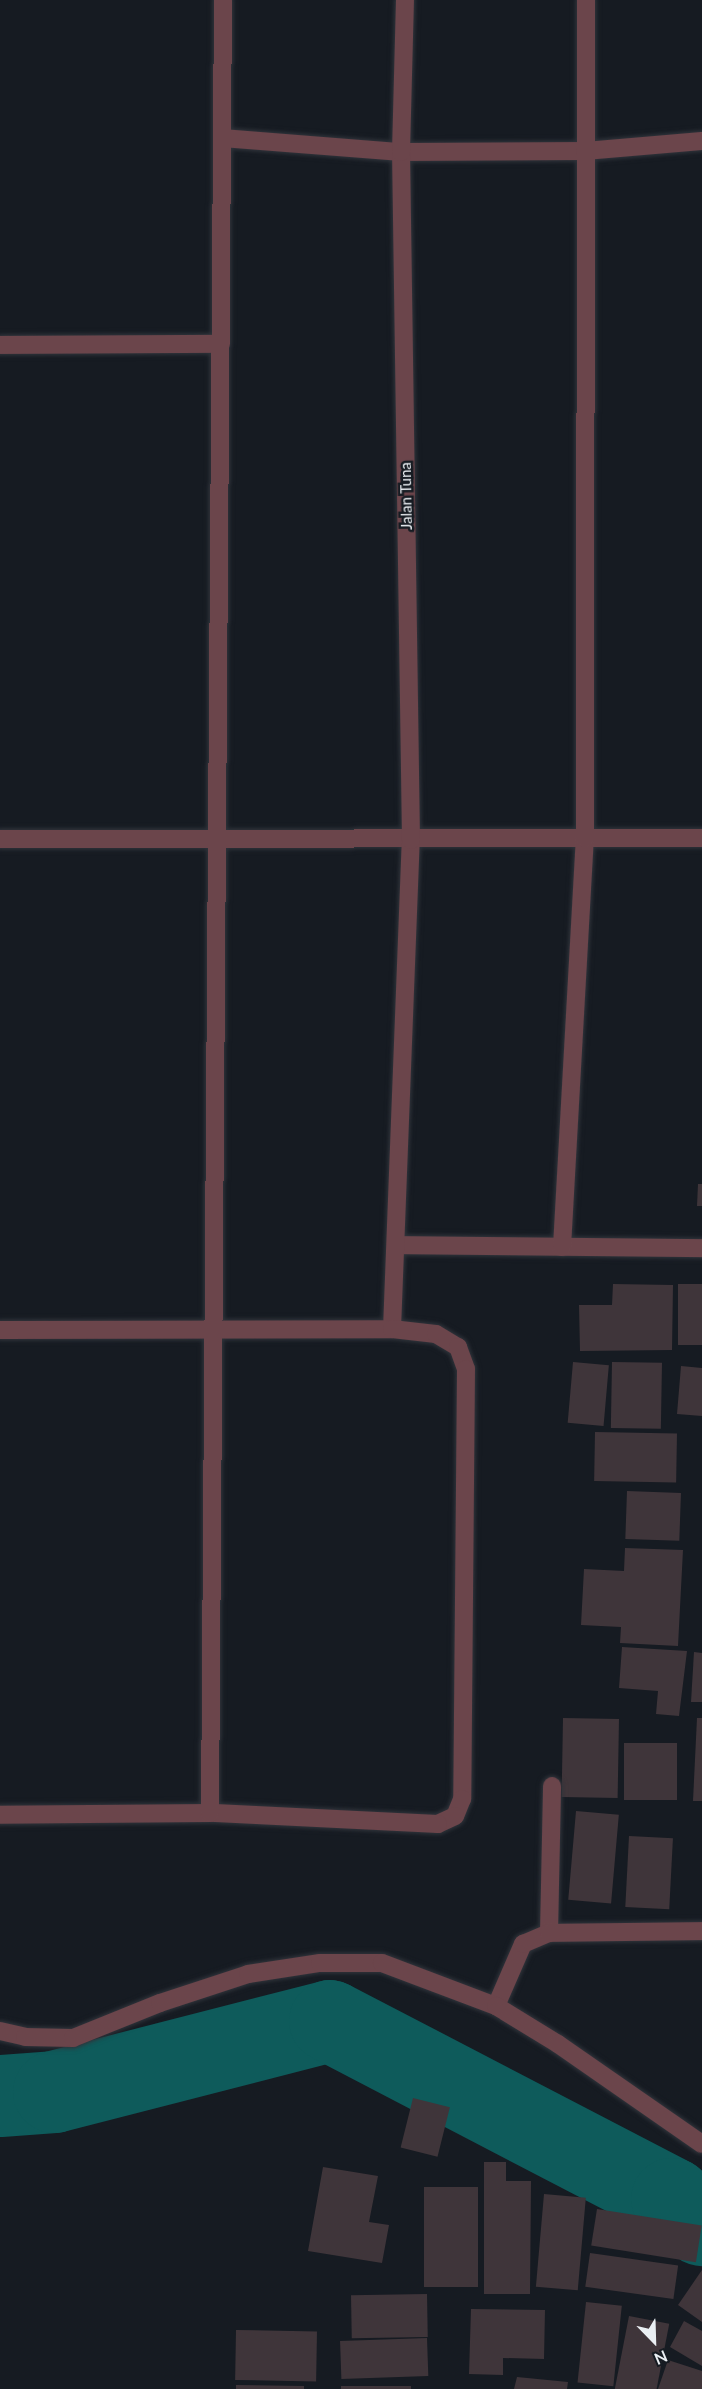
<!DOCTYPE html>
<style>
body{margin:0}
#map{position:relative;width:702px;height:2389px;overflow:hidden;background:#161b22;font-family:Lato,sans-serif}
div>[style]{position:absolute}
.river>*{height:82px;margin:-41px;padding:0 41px;transform-origin:41px;border-radius:41px;background:#0e5b5b}
.building>*{inset:0;background:#3f353a;transform-origin:0 0}
.roads{filter:drop-shadow(0 0 2px #30343b) drop-shadow(0 0 2px #30343b)}
.minor>*{height:18px;margin:-9px;padding:0 9px;transform-origin:9px;border-radius:9px;background:#6b454b}
span{translate:-50% -50%;white-space:nowrap;text-align:center;line-height:1.15;-webkit-text-stroke:5px #161b22;paint-order:stroke}
.street-label{font-size:15px;color:#ebeff3}
.north{position:absolute;left:624px;top:2311px;width:60px;height:60px;-webkit-text-stroke:4px #161b22;paint-order:stroke;rotate:157deg;font-size:16px;font-weight:700;line-height:24px;text-align:center;color:#ebeff3}
.north::after{content:'';display:block;margin:auto;width:21px;height:27px;background:#ebeff3;clip-path:polygon(50% 0,100% 100%,50% 72%,0 100%)}
</style>
<div id="map">
<div class="river">
<i style="left:0;top:2096px;width:54px;rotate:-4.2deg"></i>
<i style="left:54px;top:2092px;width:285px;rotate:-14.4deg"></i>
<i style="left:330px;top:2021px;width:386px;rotate:27.5deg"></i>
<i style="left:672px;top:2199px;width:40px;rotate:41deg"></i>
</div>
<div class="building">
<i style="clip-path:polygon(698px 1184px,702px 1184px,702px 1206px,697px 1206px)"></i>
<i style="clip-path:polygon(613px 1284px,673px 1285px,672px 1350px,580px 1351px,579px 1305px,612px 1305px)"></i>
<i style="left:678px;top:1284px;width:24px;height:61px"></i>
<i style="left:573px;top:1362px;width:36px;height:61px;rotate:5deg"></i>
<i style="left:612px;top:1362px;width:50px;height:66px;rotate:1deg"></i>
<i style="clip-path:polygon(681px 1366px,702px 1368px,702px 1416px,677px 1414px)"></i>
<i style="left:595px;top:1432px;width:82px;height:49px;rotate:1deg"></i>
<i style="left:627px;top:1491px;width:54px;height:48px;rotate:2deg"></i>
<i style="clip-path:polygon(625px 1548px,683px 1550px,678px 1646px,620px 1643px,621px 1627px,581px 1625px,584px 1569px,624px 1571px)"></i>
<i style="clip-path:polygon(622px 1647px,687px 1651px,679px 1716px,656px 1714px,658px 1691px,619px 1688px)"></i>
<i style="clip-path:polygon(694px 1652px,702px 1653px,702px 1702px,691px 1702px)"></i>
<i style="left:563px;top:1718px;width:56px;height:79px;rotate:1deg"></i>
<i style="clip-path:polygon(697px 1718px,702px 1718px,702px 1801px,693px 1801px)"></i>
<i style="left:624px;top:1743px;width:53px;height:57px"></i>
<i style="left:576px;top:1811px;width:43px;height:89px;rotate:5deg"></i>
<i style="left:629px;top:1836px;width:44px;height:71px;rotate:3deg"></i>
<i style="left:413px;top:2098px;width:38px;height:51px;rotate:14deg"></i>
<i style="clip-path:polygon(484px 2162px,506px 2162px,506px 2181px,531px 2181px,530px 2294px,484px 2294px)"></i>
<i style="clip-path:polygon(323px 2167px,378px 2176px,369px 2222px,389px 2225px,382px 2263px,308px 2251px)"></i>
<i style="left:478px;top:2187px;width:100px;height:54px;rotate:90deg"></i>
<i style="left:544px;top:2194px;width:42px;height:93px;rotate:5deg"></i>
<i style="left:597px;top:2209px;width:106px;height:37px;rotate:9deg"></i>
<i style="left:590px;top:2253px;width:89px;height:34px;rotate:8deg"></i>
<i style="clip-path:polygon(702px 2270px,702px 2322px,678px 2305px)"></i>
<i style="left:427px;top:2294px;width:43px;height:76px;rotate:89deg"></i>
<i style="left:586px;top:2302px;width:36px;height:81px;rotate:6deg"></i>
<i style="clip-path:polygon(471px 2309px,545px 2310px,544px 2359px,503px 2358px,503px 2375px,469px 2374px)"></i>
<i style="left:629px;top:2316px;width:41px;height:75px;rotate:11deg"></i>
<i style="clip-path:polygon(684px 2321px,702px 2331px,702px 2366px,670px 2347px)"></i>
<i style="left:236px;top:2330px;width:81px;height:50px;rotate:1deg"></i>
<i style="left:427px;top:2338px;width:38px;height:87px;rotate:88deg"></i>
<i style="clip-path:polygon(668px 2360px,702px 2371px,702px 2389px,658px 2389px)"></i>
<i style="clip-path:polygon(517px 2377px,568px 2382px,567px 2389px,514px 2389px)"></i>
<i style="clip-path:polygon(236px 2385px,304px 2386px,304px 2389px,236px 2389px)"></i>
<i style="left:341px;top:2386px;width:70px;height:3px"></i>
</div>
<div class="roads">
<div class="minor">
<i style="left:222px;top:138px;width:180px;rotate:4.5deg"></i>
<i style="left:401px;top:152px;width:184px;rotate:-0.3deg"></i>
<i style="left:585px;top:151px;width:117px;rotate:-4.9deg"></i>
<i style="left:0;top:345px;width:221px;rotate:-0.3deg"></i>
<i style="left:0;top:839px;width:702px;rotate:-0.08deg"></i>
<i style="left:396px;top:1245px;width:306px;rotate:0.6deg"></i>
<i style="left:562px;top:1247px;width:410px;rotate:-86.8deg"></i>
<i style="left:585px;top:838px;width:838px;rotate:-89.93deg"></i>
<i style="left:392px;top:1329px;width:489px;rotate:-87.8deg"></i>
<i style="left:411px;top:840px;width:688px;rotate:-90.83deg"></i>
<i style="left:401px;top:152px;width:152px;rotate:-88.5deg"></i>
<i style="left:0;top:1330px;width:392px;rotate:-0.1deg"></i>
<i style="left:392px;top:1329px;width:44px;rotate:6.5deg"></i>
<i style="left:436px;top:1334px;width:26px;rotate:31deg"></i>
<i style="left:458px;top:1347px;width:23px;rotate:70deg"></i>
<i style="left:466px;top:1369px;width:430px;rotate:90.5deg"></i>
<i style="left:462px;top:1799px;width:18px;rotate:112deg"></i>
<i style="left:455px;top:1816px;width:19px;rotate:155deg"></i>
<i style="left:438px;top:1824px;width:228px;rotate:-177.2deg"></i>
<i style="left:210px;top:1813px;width:210px;rotate:179.5deg"></i>
<i style="left:210px;top:1813px;width:1813px;rotate:-89.59deg"></i>
<i style="left:549px;top:1933px;width:147px;rotate:-88.8deg"></i>
<i style="left:496px;top:2006px;width:68px;rotate:-66.5deg"></i>
<i style="left:523px;top:1944px;width:28px;rotate:-23deg"></i>
<i style="left:549px;top:1933px;width:153px;rotate:-0.7deg"></i>
<i style="left:0;top:2031px;width:26px;rotate:13deg"></i>
<i style="left:25px;top:2037px;width:48px;rotate:1.2deg"></i>
<i style="left:73px;top:2038px;width:94px;rotate:-21.9deg"></i>
<i style="left:160px;top:2003px;width:93px;rotate:-18.2deg"></i>
<i style="left:248px;top:1974px;width:73px;rotate:-8.7deg"></i>
<i style="left:320px;top:1963px;width:62px"></i>
<i style="left:382px;top:1963px;width:122px;rotate:20.7deg"></i>
<i style="left:496px;top:2006px;width:73px;rotate:31.5deg"></i>
<i style="left:558px;top:2044px;width:175px;rotate:34.8deg"></i>
</div>
</div>
<div class="street-label">
<span style="left:406px;top:496px;rotate:-91deg">Jalan Tuna</span>
</div>
<div class="north">N</div>
</div>
